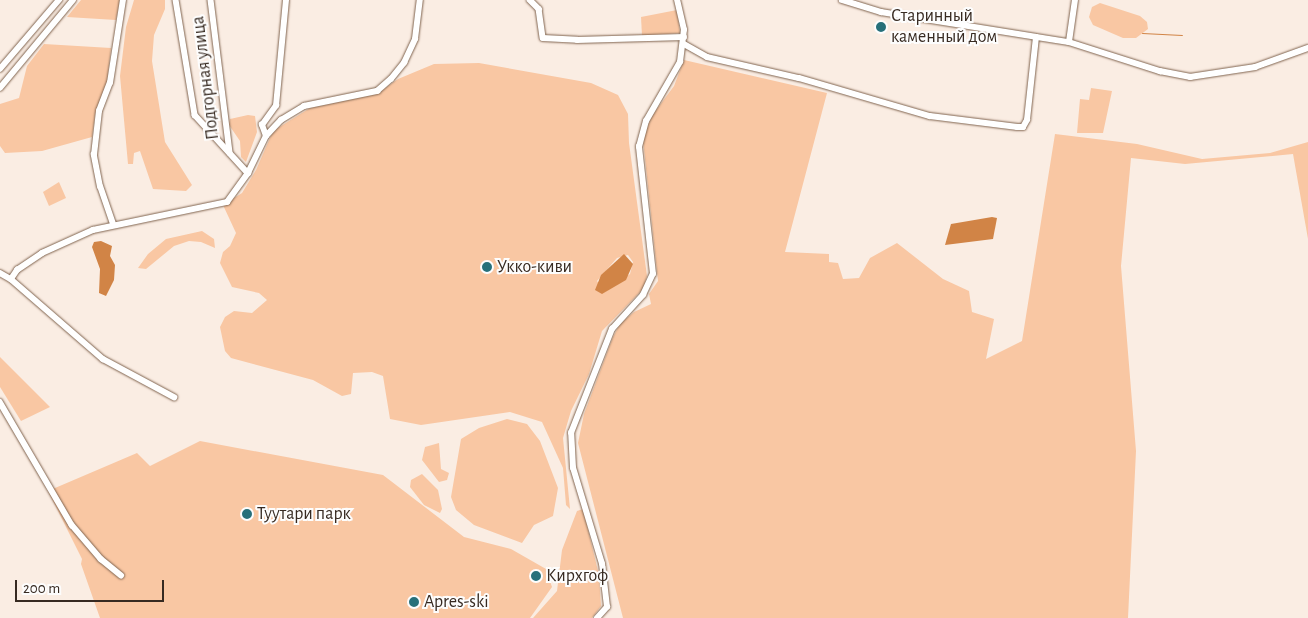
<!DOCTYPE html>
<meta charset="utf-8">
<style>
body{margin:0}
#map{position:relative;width:1308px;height:618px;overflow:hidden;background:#faede3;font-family:"Alegreya Sans",sans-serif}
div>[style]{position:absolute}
.green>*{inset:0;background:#f9c7a3}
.water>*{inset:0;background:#d18446}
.stream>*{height:1px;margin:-0.5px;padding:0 0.5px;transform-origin:0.5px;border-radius:0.5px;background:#d18446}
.roads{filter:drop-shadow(0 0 1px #80644f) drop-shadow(0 0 1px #80644f)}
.minor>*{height:5.5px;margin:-2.75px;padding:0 2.75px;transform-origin:2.75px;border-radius:2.75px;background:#fff}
.dots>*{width:14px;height:14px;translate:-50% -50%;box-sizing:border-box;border:2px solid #fdfdfd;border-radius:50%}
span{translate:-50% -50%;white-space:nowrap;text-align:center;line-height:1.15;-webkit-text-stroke:4px #fdfdfd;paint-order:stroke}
.poi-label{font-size:18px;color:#372a21}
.left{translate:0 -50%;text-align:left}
.street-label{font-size:18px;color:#372a21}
.scale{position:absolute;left:15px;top:580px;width:149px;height:22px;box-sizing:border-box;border:2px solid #372a21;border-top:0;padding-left:6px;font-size:15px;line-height:18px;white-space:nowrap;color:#372a21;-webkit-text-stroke:4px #fdfdfd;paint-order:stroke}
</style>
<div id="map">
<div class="green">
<i style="clip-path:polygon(81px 0,120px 0,116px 20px,67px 17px)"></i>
<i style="clip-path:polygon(134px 0,165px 0,165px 9px,154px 35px,152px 61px,165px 142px,192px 185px,186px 191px,153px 189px,140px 151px,134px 153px,133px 164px,128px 164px,120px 76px,126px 27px)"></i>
<i style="clip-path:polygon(1100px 3px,1140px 16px,1147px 22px,1148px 29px,1136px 38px,1123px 38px,1093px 25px,1089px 17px,1092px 7px)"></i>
<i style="clip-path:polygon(677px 10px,680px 33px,642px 36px,641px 17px)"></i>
<i style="clip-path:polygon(44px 44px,111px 48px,107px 83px,95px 115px,92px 137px,42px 151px,5px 153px,0 146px,0 104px,19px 98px,27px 66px)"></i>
<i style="clip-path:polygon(684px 60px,827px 93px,785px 252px,829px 254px,829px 262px,838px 263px,843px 279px,859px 278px,870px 258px,897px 243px,943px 279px,969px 291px,972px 312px,994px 319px,986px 359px,1022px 341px,1055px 134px,1137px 144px,1202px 159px,1270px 153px,1308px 142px,1308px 239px,1293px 154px,1185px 164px,1131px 158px,1121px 266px,1136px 451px,1128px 618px,623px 618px,578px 443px,584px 414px,613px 337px,620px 324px,634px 312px,651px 304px,649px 294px,658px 281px,643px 140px,651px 117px,674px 86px)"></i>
<i style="clip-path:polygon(evenodd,479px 63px,591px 83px,618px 95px,628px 114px,629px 143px,647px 276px,643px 289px,602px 331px,589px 374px,571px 411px,563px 438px,570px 509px,566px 505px,563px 468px,542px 422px,510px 412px,421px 425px,390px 419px,383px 376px,372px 372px,353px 373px,351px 394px,342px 396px,313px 380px,231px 358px,225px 351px,220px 327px,225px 317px,234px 311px,252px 313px,267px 300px,259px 293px,232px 287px,220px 263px,223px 252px,230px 246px,236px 233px,223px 205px,242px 193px,256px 170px,273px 131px,310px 108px,377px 94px,398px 79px,434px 64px,479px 63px,628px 255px,633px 262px,630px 274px,605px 292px,597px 281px,617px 258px,628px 255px)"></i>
<i style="clip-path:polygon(1091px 88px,1112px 91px,1103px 133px,1077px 133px,1080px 99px,1089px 100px)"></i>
<i style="clip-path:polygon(248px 115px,255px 116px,257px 132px,246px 162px,241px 157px,240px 141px,229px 125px,230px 119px)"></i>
<i style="clip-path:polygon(59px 182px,66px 198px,49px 206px,43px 192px)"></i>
<i style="clip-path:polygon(202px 231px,214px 239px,215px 248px,201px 242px,189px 241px,174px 246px,146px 269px,138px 268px,148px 254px,166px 239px)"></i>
<i style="clip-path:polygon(0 357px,50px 407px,21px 421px,0 387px)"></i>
<i style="clip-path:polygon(507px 419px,527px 424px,540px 441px,558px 488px,553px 516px,534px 525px,522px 543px,474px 525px,456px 510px,451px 497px,461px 439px,479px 428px)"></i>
<i style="clip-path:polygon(200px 441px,383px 475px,464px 537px,511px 549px,546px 569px,552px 587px,530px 618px,100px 618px,81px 564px,82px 559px,48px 491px,137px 453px,150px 466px)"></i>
<i style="clip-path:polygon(439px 443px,441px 469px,449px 473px,447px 480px,439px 482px,422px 460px,425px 447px)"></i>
<i style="clip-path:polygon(422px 474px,438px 490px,442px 509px,440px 513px,424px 505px,410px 487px,411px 480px)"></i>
<i style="clip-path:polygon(583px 509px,599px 575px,601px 606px,592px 618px,533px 618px,557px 591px,562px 550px,577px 511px)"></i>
</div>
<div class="water">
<i style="clip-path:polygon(992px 217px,997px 218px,993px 239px,945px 245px,951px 224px)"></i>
<i style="clip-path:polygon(101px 241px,112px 246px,110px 256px,115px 265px,114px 280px,106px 296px,99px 293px,100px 269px,92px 247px,94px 242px)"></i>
<i style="clip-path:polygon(624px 254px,633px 264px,626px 280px,602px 294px,595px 290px,601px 275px)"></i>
</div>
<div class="stream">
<i style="left:1142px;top:33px;width:40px;rotate:2.9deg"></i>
</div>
<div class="roads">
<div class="minor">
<i style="left:176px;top:0;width:117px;rotate:80.6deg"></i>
<i style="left:195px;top:115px;width:79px;rotate:47.6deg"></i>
<i style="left:211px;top:0;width:154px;rotate:82.9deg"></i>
<i style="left:530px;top:0;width:13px;rotate:45deg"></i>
<i style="left:539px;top:9px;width:29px;rotate:82deg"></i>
<i style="left:543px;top:38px;width:34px;rotate:3deg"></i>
<i style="left:577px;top:40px;width:107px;rotate:-1.6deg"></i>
<i style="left:842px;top:0;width:41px;rotate:17.1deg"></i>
<i style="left:881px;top:12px;width:190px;rotate:9.1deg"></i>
<i style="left:1069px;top:42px;width:96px;rotate:17.7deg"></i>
<i style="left:1160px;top:71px;width:31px;rotate:11deg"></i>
<i style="left:1190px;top:77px;width:66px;rotate:-8.7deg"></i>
<i style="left:1255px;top:67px;width:56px;rotate:-19.7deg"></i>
<i style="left:1069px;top:42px;width:42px;rotate:-81.9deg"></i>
<i style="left:684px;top:44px;width:26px;rotate:29deg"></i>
<i style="left:707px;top:57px;width:94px;rotate:12.9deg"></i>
<i style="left:799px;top:78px;width:136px;rotate:16.2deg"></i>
<i style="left:930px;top:116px;width:88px;rotate:7.2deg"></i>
<i style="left:1017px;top:127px;width:6px"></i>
<i style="left:1023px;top:127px;width:8px;rotate:-60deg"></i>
<i style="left:1027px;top:120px;width:83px;rotate:-83.8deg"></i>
<i style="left:0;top:69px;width:91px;rotate:-49.5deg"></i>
<i style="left:0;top:88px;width:114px;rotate:-50.3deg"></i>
<i style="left:266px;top:136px;width:12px;rotate:-110deg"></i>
<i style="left:262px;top:125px;width:24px;rotate:-54deg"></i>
<i style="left:276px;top:106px;width:106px;rotate:-84.6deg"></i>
<i style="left:113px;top:224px;width:39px;rotate:-109deg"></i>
<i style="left:100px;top:187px;width:33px;rotate:-101deg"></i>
<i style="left:94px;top:155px;width:44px;rotate:-83.5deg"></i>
<i style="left:99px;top:111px;width:30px;rotate:-69deg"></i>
<i style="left:110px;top:83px;width:84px;rotate:-81.1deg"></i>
<i style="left:0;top:273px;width:13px;rotate:29deg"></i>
<i style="left:11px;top:279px;width:122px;rotate:41deg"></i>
<i style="left:103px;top:359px;width:81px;rotate:28.2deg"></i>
<i style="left:11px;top:279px;width:11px;rotate:-56deg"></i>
<i style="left:17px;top:270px;width:30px;rotate:-34deg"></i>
<i style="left:42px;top:253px;width:56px;rotate:-24.3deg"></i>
<i style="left:93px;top:230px;width:137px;rotate:-11.8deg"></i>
<i style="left:227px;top:202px;width:36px;rotate:-54deg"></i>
<i style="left:248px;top:173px;width:41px;rotate:-64.1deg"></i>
<i style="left:266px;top:136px;width:22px;rotate:-47deg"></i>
<i style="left:281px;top:120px;width:27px;rotate:-31deg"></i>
<i style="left:304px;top:106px;width:75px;rotate:-11.6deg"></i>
<i style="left:377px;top:91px;width:18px;rotate:-41deg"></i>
<i style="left:391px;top:79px;width:21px;rotate:-51deg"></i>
<i style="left:404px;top:63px;width:26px;rotate:-65deg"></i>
<i style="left:415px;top:39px;width:39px;rotate:-83deg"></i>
<i style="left:0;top:402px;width:143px;rotate:59.7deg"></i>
<i style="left:72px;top:525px;width:45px;rotate:49.5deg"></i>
<i style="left:101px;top:559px;width:26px;rotate:39deg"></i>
<i style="left:597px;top:618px;width:15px;rotate:-48deg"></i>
<i style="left:607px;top:607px;width:43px;rotate:-96.6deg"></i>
<i style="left:602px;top:564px;width:100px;rotate:-106.8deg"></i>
<i style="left:573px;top:468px;width:35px;rotate:-93deg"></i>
<i style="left:571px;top:433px;width:112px;rotate:-68.5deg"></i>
<i style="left:612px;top:329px;width:46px;rotate:-47.6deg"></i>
<i style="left:643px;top:295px;width:23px;rotate:-65deg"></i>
<i style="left:653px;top:274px;width:128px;rotate:-96.3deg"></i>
<i style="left:639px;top:147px;width:27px;rotate:-75deg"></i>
<i style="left:646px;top:121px;width:68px;rotate:-60deg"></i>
<i style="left:680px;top:62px;width:32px;rotate:-83deg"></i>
<i style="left:684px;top:30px;width:31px;rotate:-103deg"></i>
</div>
</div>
<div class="dots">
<i style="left:881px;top:27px;background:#27707a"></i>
<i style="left:487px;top:267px;background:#27707a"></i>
<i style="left:247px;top:514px;background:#27707a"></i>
<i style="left:536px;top:576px;background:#27707a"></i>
<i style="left:414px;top:602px;background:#27707a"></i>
</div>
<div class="poi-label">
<span class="left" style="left:891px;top:27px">Старинный<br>каменный дом</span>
<span class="left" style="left:497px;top:267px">Укко-киви</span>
<span class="left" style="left:257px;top:514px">Туутари парк</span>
<span class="left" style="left:546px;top:576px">Кирхгоф</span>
<span class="left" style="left:424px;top:602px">Apres-ski</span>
</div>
<div class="street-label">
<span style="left:206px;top:78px;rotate:-97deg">Подгорная улица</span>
</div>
<div class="scale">200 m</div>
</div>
